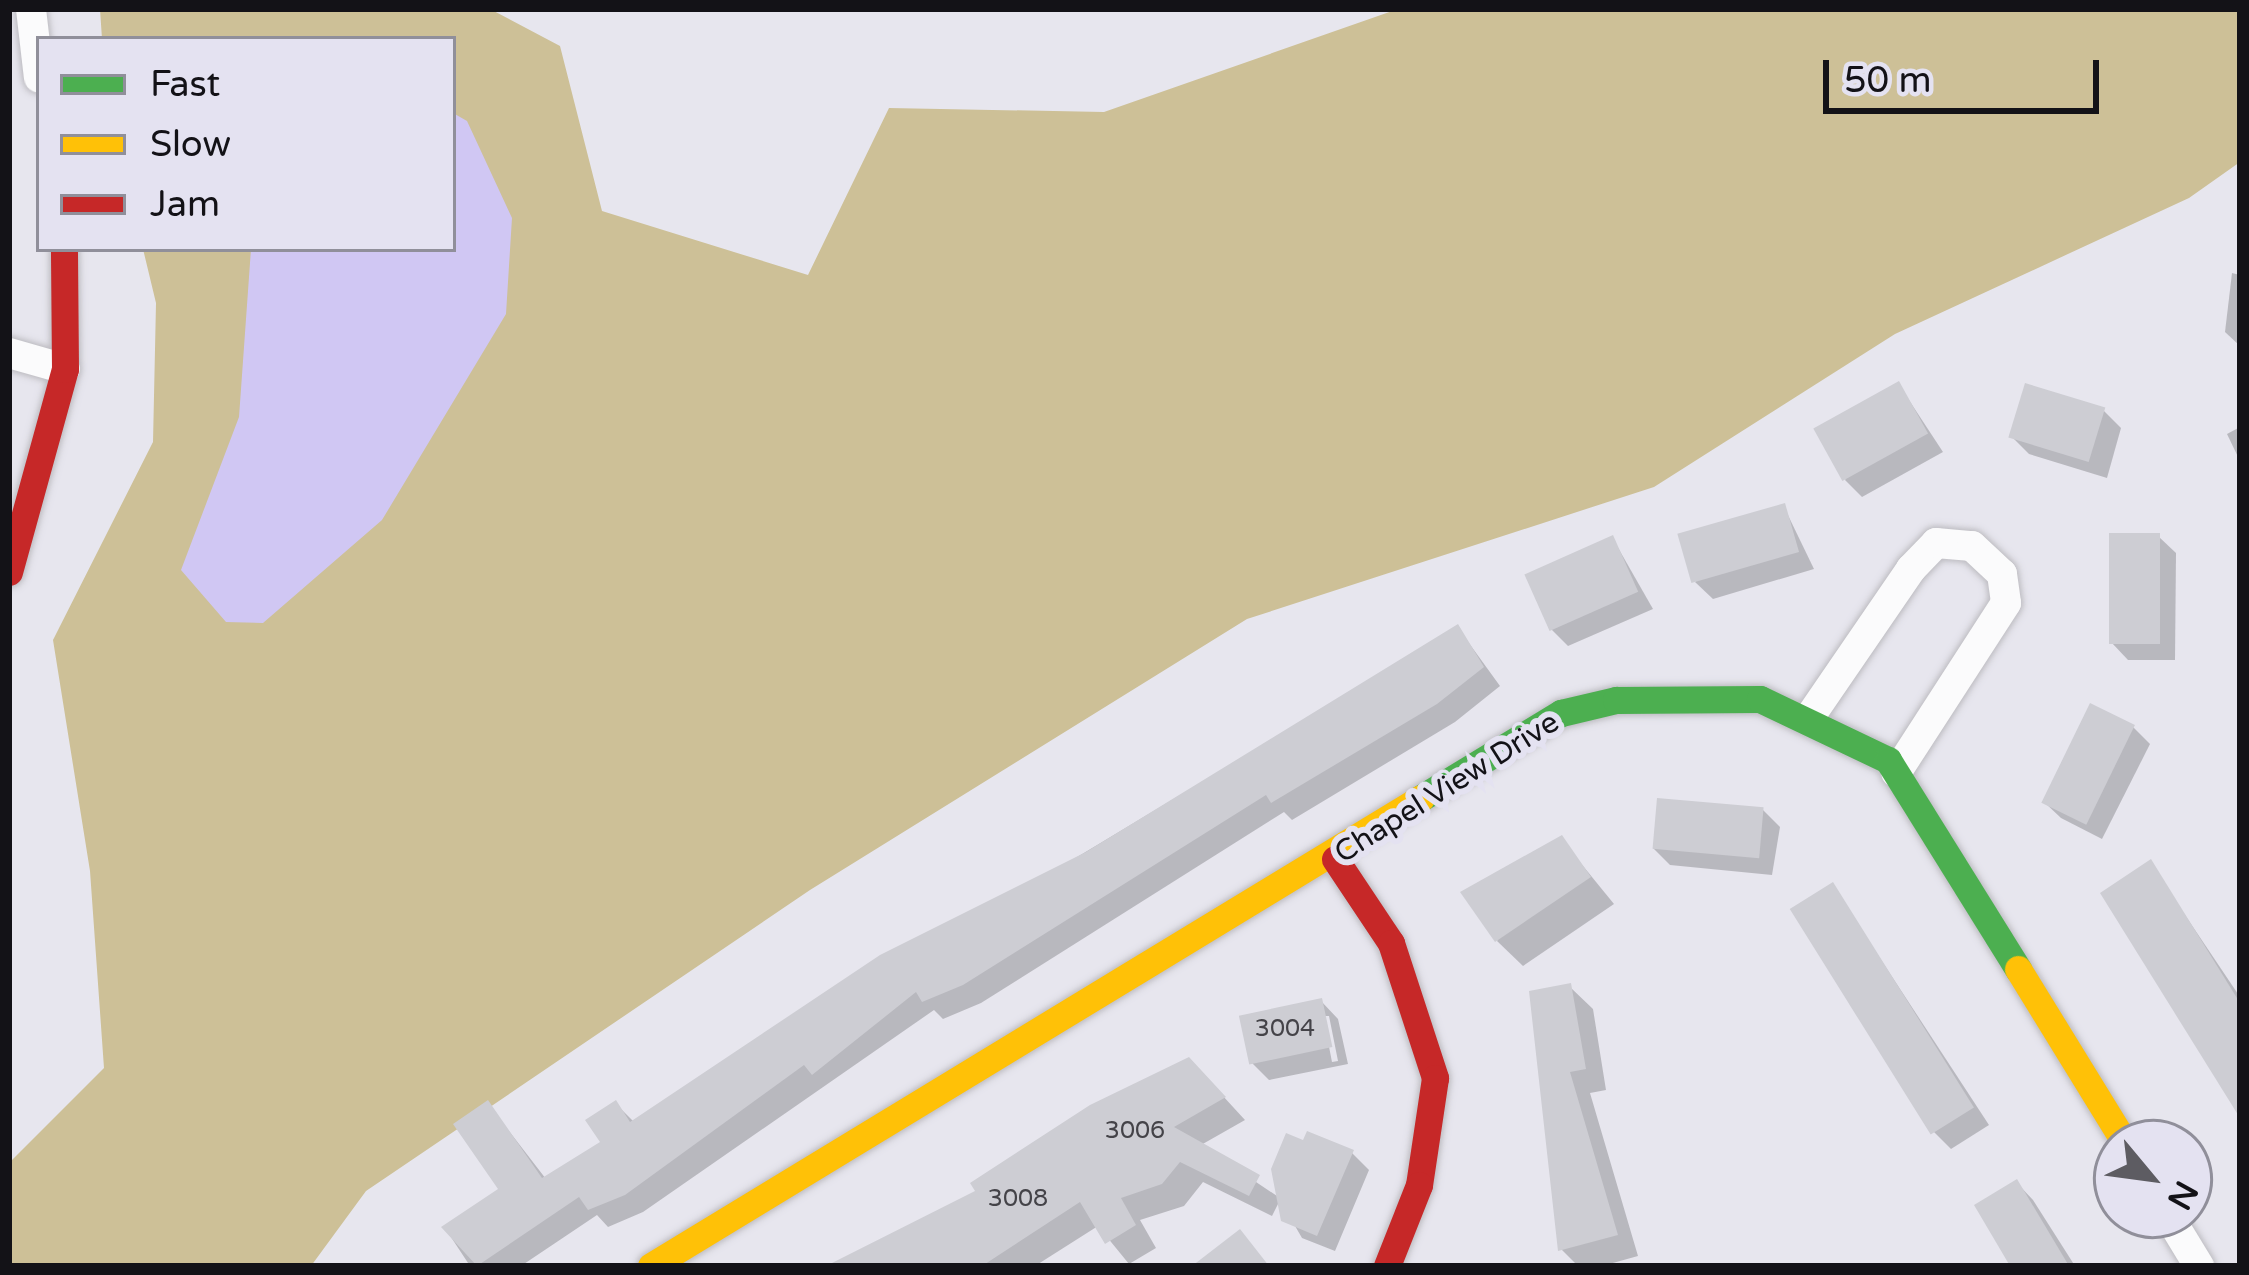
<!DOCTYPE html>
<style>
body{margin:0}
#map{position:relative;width:2249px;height:1275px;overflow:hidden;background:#e7e6ee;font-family:"Varela Round",sans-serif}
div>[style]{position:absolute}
.forest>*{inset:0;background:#cdc097}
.water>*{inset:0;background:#d0c7f3}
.shadow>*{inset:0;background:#0003}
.building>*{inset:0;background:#cdcdd3;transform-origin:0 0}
.roads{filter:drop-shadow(0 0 3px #bdbcc1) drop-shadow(0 0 3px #bdbcc1)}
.street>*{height:30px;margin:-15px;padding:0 15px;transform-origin:15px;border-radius:15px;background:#fbfbfc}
.fast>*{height:27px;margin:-13.5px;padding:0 13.5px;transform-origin:13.5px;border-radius:13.5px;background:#4caf50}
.slow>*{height:27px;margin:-13.5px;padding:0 13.5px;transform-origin:13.5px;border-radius:13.5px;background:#ffc107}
.jam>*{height:27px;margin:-13.5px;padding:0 13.5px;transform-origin:13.5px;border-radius:13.5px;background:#c62828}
span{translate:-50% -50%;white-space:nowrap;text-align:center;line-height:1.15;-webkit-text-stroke:12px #e4e2f1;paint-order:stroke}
.number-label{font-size:24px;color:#444348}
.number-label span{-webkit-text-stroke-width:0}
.street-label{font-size:30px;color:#131217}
.frame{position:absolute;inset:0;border:12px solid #131217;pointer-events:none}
.legend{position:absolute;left:36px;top:36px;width:420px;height:216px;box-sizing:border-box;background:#e4e2f1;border:3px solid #908f9a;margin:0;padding:15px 21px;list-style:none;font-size:36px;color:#131217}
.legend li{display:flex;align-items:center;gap:24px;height:60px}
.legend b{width:60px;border:3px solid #908f9a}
.north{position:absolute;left:2093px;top:1119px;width:120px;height:120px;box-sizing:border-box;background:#e4e2f1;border:3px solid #908f9a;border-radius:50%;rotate:119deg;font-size:33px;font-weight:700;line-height:48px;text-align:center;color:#131217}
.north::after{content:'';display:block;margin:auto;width:42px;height:54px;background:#5d5c62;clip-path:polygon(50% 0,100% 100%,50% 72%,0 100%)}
.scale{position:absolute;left:1823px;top:60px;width:276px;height:54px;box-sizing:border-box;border:6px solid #131217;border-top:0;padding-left:15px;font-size:36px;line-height:42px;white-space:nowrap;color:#131217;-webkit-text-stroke:9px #e4e2f1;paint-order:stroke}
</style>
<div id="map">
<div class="forest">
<i style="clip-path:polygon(100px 9px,490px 9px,560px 46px,602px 211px,808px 275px,889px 108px,1104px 112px,1398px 9px,2240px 9px,2240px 162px,2189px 198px,1895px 334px,1654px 487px,1247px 619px,810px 890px,366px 1191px,311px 1266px,9px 1266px,9px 1163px,104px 1068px,90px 871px,53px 640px,153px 442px,156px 303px,143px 249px,453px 249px,453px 39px,102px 39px)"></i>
</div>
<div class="water">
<i style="clip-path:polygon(453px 113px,467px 121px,512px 218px,506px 314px,382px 520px,263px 623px,226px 622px,181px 570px,239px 417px,251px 249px,453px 249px)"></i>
</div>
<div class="shadow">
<i style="clip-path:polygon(2232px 273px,2240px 275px,2240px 346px,2225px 332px)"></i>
<i style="clip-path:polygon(1899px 385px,1943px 452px,1862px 497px,1845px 480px)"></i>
<i style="clip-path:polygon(2104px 411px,2121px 428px,2107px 478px,2029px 454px,2012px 437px)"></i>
<i style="clip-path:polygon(2240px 427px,2240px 461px,2227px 434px)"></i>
<i style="clip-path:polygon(1784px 507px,1814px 569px,1713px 599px,1695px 582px)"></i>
<i style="clip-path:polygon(2158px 536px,2176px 553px,2175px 660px,2128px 660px,2111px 642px)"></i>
<i style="clip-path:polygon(1613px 539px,1653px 609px,1568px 646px,1550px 628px)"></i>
<i style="clip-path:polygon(1458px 628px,1500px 686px,1455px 722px,1292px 820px,1284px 812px,981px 1003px,943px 1019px,934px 1010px,643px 1212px,608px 1227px,597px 1215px,521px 1266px,470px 1266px,445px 1228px,503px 1190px,488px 1104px,546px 1179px,604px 1143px,616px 1104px,635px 1123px)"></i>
<i style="clip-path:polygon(2133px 727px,2150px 744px,2102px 839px,2061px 818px,2043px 801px)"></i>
<i style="clip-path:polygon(1763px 810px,1780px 827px,1772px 875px,1670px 865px,1653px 848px)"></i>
<i style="clip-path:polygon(1561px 839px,1614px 904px,1523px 966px,1497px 941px)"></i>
<i style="clip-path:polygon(2150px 863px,2240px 997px,2240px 1114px)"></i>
<i style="clip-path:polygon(1832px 885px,1989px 1125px,1951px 1149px,1933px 1131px)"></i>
<i style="clip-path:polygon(1570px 987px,1593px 1009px,1606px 1090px,1590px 1093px,1638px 1256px,1602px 1266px,1578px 1266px,1561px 1249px)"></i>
<i style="clip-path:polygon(evenodd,1321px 1001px,1338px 1019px,1348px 1064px,1269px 1080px,1252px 1063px,1321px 1001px,1323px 1016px,1329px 1016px,1338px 1061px,1332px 1062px,1323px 1016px)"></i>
<i style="clip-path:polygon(1211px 1083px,1245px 1120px,1201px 1145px,1280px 1198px,1352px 1153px,1369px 1170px,1335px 1251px,1302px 1238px,1280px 1200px,1272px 1216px,1203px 1182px,1184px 1206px,1140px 1220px,1156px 1248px,1129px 1264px,1098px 1226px,1035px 1266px,840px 1266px)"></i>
<i style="clip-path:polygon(2016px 1182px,2033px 1200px,2075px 1266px,2015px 1266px)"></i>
</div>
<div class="building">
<i style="left:1899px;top:381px;width:60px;height:98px;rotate:61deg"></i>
<i style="left:2025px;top:383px;width:84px;height:57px;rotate:17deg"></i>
<i style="left:1785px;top:503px;width:51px;height:112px;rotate:74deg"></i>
<i style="left:2109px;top:533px;width:51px;height:111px"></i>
<i style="left:1613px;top:535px;width:62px;height:97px;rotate:66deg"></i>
<i style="clip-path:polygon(1458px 624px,1484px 667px,1437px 704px,1271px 803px,1266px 795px,963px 985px,922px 1002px,916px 992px,812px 1075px,804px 1065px,625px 1195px,588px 1210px,579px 1197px,477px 1266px,441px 1227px,498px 1189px,453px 1124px,488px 1100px,542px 1178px,600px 1142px,585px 1120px,616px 1100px,630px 1122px,880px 955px,1086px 852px)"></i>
<i style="left:2090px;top:703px;width:50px;height:111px;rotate:26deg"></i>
<i style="left:1657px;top:798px;width:107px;height:51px;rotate:5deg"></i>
<i style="clip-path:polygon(1562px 835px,1591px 877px,1495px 942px,1460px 892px)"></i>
<i style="clip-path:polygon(2151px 859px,2240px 1003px,2240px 1118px,2100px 893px)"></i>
<i style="left:1833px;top:882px;width:266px;height:51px;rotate:58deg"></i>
<i style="clip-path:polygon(1571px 983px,1586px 1069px,1570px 1072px,1618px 1235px,1558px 1251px,1529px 991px)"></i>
<i style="left:1322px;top:998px;width:50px;height:85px;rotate:78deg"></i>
<i style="clip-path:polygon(1189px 1057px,1226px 1097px,1174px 1127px,1260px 1175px,1249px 1196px,1180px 1162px,1162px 1184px,1121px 1198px,1136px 1225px,1105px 1244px,1080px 1202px,982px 1266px,826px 1266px,975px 1191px,970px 1183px,1090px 1105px)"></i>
<i style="clip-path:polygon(1307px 1131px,1354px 1150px,1317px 1236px,1281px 1221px,1271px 1169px,1286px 1133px,1303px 1140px)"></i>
<i style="clip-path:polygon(2017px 1179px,2069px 1266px,2010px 1266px,1974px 1205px)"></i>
<i style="clip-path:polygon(1240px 1229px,1269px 1266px,1192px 1266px)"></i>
</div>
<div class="roads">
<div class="street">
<i style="left:31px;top:9px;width:69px;rotate:83.4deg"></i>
<i style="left:9px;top:353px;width:58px;rotate:15.9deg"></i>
<i style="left:1809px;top:718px;width:181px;rotate:-55.6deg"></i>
<i style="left:1911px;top:569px;width:36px;rotate:-46deg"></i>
<i style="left:1936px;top:543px;width:36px;rotate:5deg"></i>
<i style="left:1972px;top:546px;width:41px;rotate:43deg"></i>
<i style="left:2002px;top:574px;width:29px;rotate:82deg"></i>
<i style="left:2006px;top:603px;width:202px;rotate:122.9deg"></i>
<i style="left:2168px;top:1215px;width:60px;rotate:58.7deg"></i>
</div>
<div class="fast">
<i style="left:1421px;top:798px;width:164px;rotate:-31.3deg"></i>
<i style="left:1561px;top:713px;width:57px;rotate:-13.3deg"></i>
<i style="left:1616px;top:700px;width:144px;rotate:-0.4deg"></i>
<i style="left:1760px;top:699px;width:142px;rotate:25.5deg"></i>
<i style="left:1888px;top:760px;width:246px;rotate:58.1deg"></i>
</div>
<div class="slow">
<i style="left:2018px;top:969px;width:204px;rotate:58.4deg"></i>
<i style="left:651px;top:1266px;width:901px;rotate:-31.29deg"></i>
</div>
<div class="jam">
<i style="left:9px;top:572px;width:211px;rotate:-74.6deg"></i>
<i style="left:65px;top:369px;width:120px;rotate:-90.5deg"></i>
<i style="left:1335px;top:859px;width:101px;rotate:56.3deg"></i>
<i style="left:1391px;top:943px;width:142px;rotate:71.9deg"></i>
<i style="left:1435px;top:1078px;width:108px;rotate:98.5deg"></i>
<i style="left:1419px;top:1185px;width:87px;rotate:111.6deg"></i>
</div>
</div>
<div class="number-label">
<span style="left:1285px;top:1029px">3004</span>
<span style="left:1135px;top:1131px">3006</span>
<span style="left:1018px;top:1199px">3008</span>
</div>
<div class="street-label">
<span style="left:1447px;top:788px;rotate:-32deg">Chapel View Drive</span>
</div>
<div class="frame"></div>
<ul class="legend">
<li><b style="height:15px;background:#4caf50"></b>Fast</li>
<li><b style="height:15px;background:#ffc107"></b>Slow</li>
<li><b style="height:15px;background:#c62828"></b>Jam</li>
</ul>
<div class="north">N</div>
<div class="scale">50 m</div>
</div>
